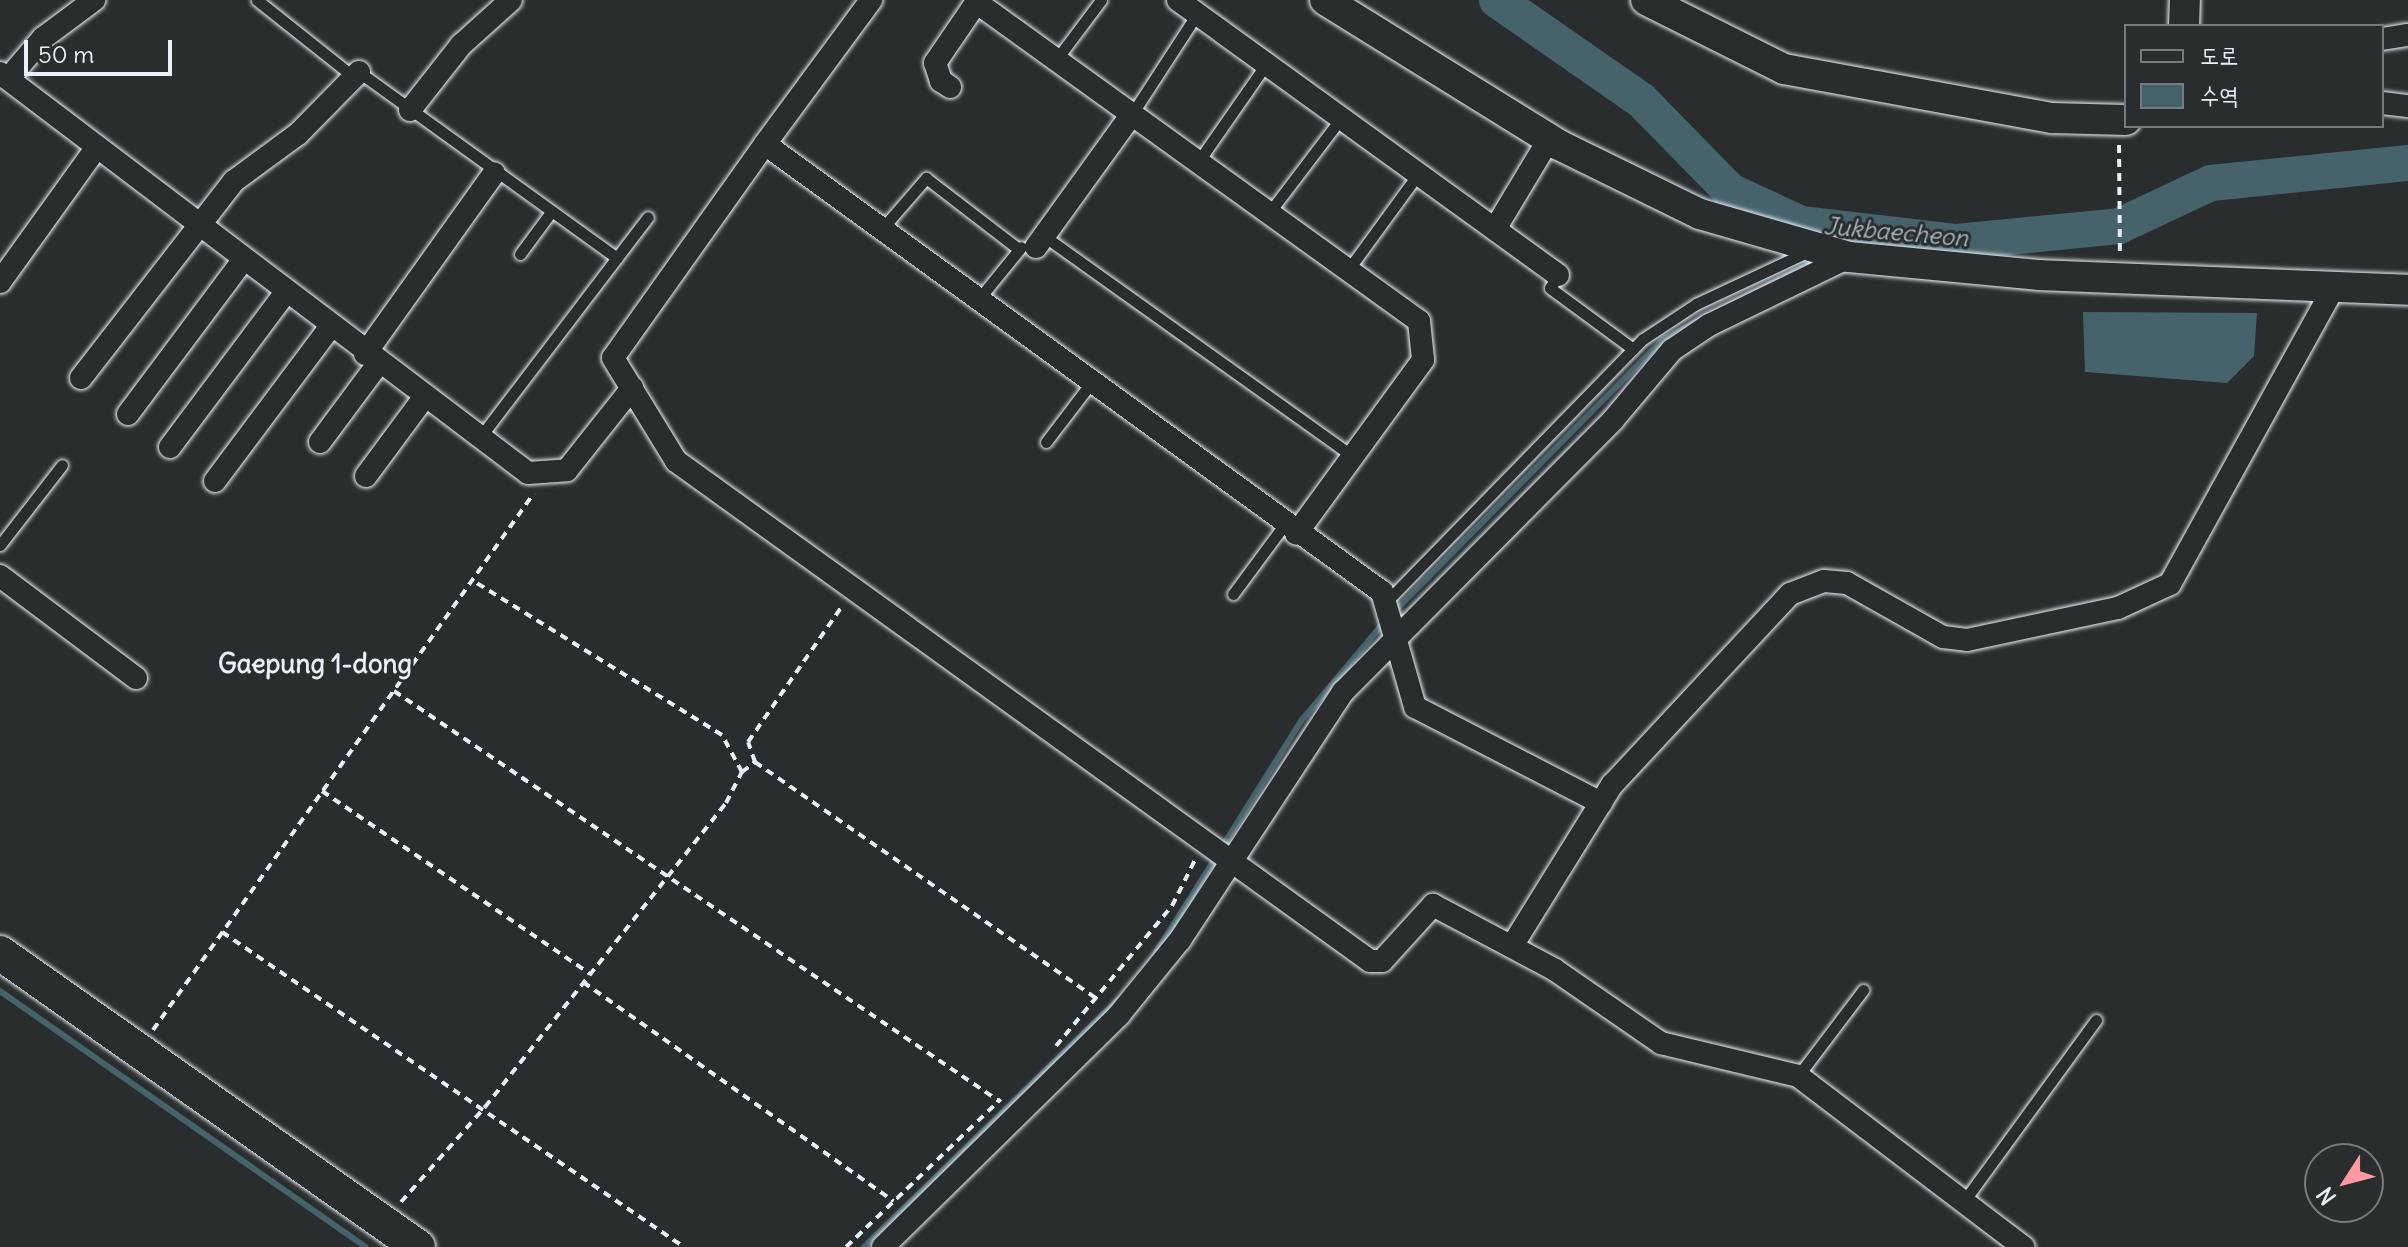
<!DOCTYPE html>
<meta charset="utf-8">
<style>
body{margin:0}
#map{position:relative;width:2408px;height:1247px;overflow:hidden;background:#2a2d2e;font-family:Delius,"Poor Story",sans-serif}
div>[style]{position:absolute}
.water>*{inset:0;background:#46626b}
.stream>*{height:6px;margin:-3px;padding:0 3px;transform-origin:3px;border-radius:3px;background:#46626b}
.river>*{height:36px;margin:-18px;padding:0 18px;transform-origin:18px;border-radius:18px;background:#46626b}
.path>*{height:4px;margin-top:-2px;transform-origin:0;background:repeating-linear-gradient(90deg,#e8f1f8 0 8px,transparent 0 14px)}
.roads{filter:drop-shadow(0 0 2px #e8f1f8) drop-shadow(0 0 2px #e8f1f8)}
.lane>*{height:11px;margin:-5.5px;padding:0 5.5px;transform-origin:5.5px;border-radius:5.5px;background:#2a2d2e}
.street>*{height:22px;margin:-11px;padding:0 11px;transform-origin:11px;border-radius:11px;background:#2a2d2e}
.secondary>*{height:30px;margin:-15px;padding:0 15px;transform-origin:15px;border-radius:15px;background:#2a2d2e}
.primary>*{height:34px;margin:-17px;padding:0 17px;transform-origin:17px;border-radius:17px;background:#2a2d2e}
span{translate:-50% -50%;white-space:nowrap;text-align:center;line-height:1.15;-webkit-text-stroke:6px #2a2d2e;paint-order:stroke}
.water-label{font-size:24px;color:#a7b8c0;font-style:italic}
.quarter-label{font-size:26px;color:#e8f1f8;font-weight:700}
.legend{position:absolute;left:2124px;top:24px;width:260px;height:104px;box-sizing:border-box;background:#2a2d2e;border:2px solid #767b7f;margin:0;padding:10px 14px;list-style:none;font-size:24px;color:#e8f1f8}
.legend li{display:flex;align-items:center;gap:16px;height:40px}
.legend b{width:40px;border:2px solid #767b7f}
.north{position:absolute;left:2304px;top:1143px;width:80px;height:80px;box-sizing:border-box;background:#2a2d2e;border:2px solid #767b7f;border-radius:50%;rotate:234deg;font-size:22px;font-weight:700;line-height:32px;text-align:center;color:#e8f1f8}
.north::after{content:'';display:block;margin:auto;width:28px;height:36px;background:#ff9aa2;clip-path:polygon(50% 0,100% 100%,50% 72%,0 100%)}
.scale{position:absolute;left:24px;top:40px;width:148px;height:36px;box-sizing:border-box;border:4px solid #e8f1f8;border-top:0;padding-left:10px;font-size:24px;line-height:28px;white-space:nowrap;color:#e8f1f8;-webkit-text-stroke:6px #2a2d2e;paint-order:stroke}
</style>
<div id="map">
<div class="water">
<i style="clip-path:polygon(2083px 312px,2257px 313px,2254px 356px,2227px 383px,2085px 372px)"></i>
</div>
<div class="stream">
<i style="left:1849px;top:246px;width:31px;rotate:-27deg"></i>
<i style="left:1394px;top:612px;width:383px;rotate:-45.4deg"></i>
<i style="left:1663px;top:339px;width:169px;rotate:-27.2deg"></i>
<i style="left:1222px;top:847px;width:149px;rotate:-57.9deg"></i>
<i style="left:1301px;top:721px;width:132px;rotate:-49.9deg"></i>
<i style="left:1156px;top:952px;width:112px;rotate:-57.7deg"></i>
<i style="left:0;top:991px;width:446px;rotate:35deg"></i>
<i style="left:864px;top:1247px;width:353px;rotate:-44.2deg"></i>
</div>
<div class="river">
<i style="left:1497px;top:0;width:175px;rotate:34.8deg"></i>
<i style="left:1641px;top:100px;width:127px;rotate:45.6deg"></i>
<i style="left:1730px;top:191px;width:78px;rotate:24.9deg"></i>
<i style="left:1801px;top:224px;width:157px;rotate:6.6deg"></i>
<i style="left:1957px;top:242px;width:163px;rotate:-5.6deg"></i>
<i style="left:2119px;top:226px;width:102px;rotate:-25.1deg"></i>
<i style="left:2211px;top:183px;width:198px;rotate:-5.8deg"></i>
</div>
<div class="path">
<i style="left:2119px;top:145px;width:111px;rotate:89.5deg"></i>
<i style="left:394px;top:691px;width:731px;rotate:34.12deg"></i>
<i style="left:755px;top:762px;width:21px;rotate:-109deg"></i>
<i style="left:748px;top:742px;width:165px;rotate:-55.3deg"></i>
<i style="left:742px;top:772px;width:16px;rotate:-38deg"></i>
<i style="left:755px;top:762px;width:416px;rotate:34.7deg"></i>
<i style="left:322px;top:791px;width:325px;rotate:34.3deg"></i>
<i style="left:222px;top:932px;width:559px;rotate:34.29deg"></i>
<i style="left:583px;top:982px;width:380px;rotate:35.2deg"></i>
<i style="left:153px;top:1030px;width:658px;rotate:-54.64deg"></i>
<i style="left:1056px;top:1046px;width:182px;rotate:-50.4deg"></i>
<i style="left:1172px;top:906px;width:54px;rotate:-63.4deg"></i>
<i style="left:401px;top:1202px;width:127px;rotate:-48.5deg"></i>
<i style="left:485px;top:1107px;width:388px;rotate:-51.6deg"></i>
<i style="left:726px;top:803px;width:35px;rotate:-63deg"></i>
<i style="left:742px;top:772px;width:42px;rotate:-118.4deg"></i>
<i style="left:722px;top:735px;width:294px;rotate:-148.2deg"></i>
<i style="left:846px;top:1247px;width:214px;rotate:-43.7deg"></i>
</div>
<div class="roads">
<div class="lane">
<i style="left:257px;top:0;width:125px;rotate:38.5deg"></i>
<i style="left:1056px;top:60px;width:75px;rotate:-53.1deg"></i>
<i style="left:359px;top:72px;width:318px;rotate:35.8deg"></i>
<i style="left:1132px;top:114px;width:119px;rotate:-57deg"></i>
<i style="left:1198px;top:162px;width:119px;rotate:-55.2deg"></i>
<i style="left:1269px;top:213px;width:119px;rotate:-52.8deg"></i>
<i style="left:881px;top:230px;width:69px;rotate:-49.1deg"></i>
<i style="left:926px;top:178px;width:113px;rotate:37.5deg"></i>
<i style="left:1044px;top:236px;width:377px;rotate:35.5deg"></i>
<i style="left:520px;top:254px;width:52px;rotate:-53.6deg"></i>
<i style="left:1348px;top:270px;width:119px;rotate:-53.9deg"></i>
<i style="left:1558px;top:275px;width:15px;rotate:122deg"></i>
<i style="left:1550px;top:288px;width:103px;rotate:36.3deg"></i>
<i style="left:978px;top:300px;width:68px;rotate:-50.9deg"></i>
<i style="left:478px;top:440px;width:280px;rotate:-52.7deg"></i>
<i style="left:1046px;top:442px;width:74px;rotate:-52.7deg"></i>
<i style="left:0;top:545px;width:101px;rotate:-52.2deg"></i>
<i style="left:1233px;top:594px;width:86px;rotate:-53.5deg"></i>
<i style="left:1388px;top:600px;width:365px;rotate:-45.7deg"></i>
<i style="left:1643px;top:339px;width:64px;rotate:-33.4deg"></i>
<i style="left:1696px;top:304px;width:123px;rotate:-25.1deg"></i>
<i style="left:1798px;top:1076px;width:108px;rotate:-52.9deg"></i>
<i style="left:1964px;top:1201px;width:224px;rotate:-53.9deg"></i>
</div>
<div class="street">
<i style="left:1178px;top:0;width:469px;rotate:35.9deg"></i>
<i style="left:976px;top:2px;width:546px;rotate:35.76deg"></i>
<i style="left:1419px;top:321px;width:39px;rotate:84deg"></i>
<i style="left:1423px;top:360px;width:215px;rotate:126.1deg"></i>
<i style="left:2382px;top:39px;width:26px;rotate:-9deg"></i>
<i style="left:0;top:73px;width:662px;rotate:37.15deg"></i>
<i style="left:528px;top:473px;width:39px;rotate:-4deg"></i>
<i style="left:567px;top:470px;width:105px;rotate:-51.6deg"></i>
<i style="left:8px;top:79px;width:54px;rotate:-49.5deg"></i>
<i style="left:43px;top:38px;width:64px;rotate:-36.7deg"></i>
<i style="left:950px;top:87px;width:11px;rotate:-146deg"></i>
<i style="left:941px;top:81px;width:19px;rotate:-108deg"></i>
<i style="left:935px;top:63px;width:76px;rotate:-55.7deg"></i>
<i style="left:2382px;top:103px;width:26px;rotate:7deg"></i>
<i style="left:410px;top:110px;width:83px;rotate:-51.9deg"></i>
<i style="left:461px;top:45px;width:67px;rotate:-42deg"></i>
<i style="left:765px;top:144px;width:179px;rotate:-53.6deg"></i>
<i style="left:1495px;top:229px;width:105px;rotate:-59deg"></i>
<i style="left:1036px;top:247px;width:164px;rotate:-54.2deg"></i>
<i style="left:0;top:282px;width:166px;rotate:-54.3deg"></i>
<i style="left:365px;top:354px;width:222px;rotate:-54.5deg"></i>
<i style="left:81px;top:378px;width:249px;rotate:-52.2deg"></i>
<i style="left:234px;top:181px;width:79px;rotate:-36.3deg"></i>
<i style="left:298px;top:134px;width:87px;rotate:-45.5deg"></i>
<i style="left:128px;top:414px;width:192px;rotate:-53.2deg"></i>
<i style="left:320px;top:442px;width:97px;rotate:-53.4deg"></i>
<i style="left:170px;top:447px;width:192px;rotate:-53.2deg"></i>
<i style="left:366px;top:476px;width:96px;rotate:-53.5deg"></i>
<i style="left:215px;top:481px;width:192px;rotate:-53.2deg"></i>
<i style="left:0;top:576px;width:170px;rotate:36.9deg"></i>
<i style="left:1601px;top:803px;width:209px;rotate:-152.7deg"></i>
<i style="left:1415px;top:707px;width:120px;rotate:-106deg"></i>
<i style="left:1382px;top:592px;width:762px;rotate:-144.02deg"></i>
<i style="left:765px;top:144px;width:262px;rotate:125.4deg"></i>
<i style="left:613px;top:358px;width:121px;rotate:58.5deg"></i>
<i style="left:676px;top:461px;width:855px;rotate:35.77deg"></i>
<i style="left:1370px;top:961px;width:12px"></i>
<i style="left:1382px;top:961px;width:76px;rotate:-47.7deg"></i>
<i style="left:1433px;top:905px;width:138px;rotate:28deg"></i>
<i style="left:1555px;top:970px;width:129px;rotate:34.6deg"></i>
<i style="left:1661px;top:1043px;width:141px;rotate:13.5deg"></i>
<i style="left:1798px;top:1076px;width:283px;rotate:37.2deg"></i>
<i style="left:1512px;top:946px;width:190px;rotate:-58.2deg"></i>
<i style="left:1612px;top:785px;width:261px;rotate:-47deg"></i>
<i style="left:1790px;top:594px;width:36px;rotate:-21deg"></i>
<i style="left:1824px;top:581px;width:23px;rotate:5deg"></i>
<i style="left:1847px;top:583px;width:110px;rotate:29.4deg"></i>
<i style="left:1943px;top:637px;width:24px;rotate:7deg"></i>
<i style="left:1967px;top:640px;width:154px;rotate:-12deg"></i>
<i style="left:2118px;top:608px;width:57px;rotate:-24.8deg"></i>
<i style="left:2170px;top:584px;width:339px;rotate:-61.1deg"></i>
<i style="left:883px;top:1247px;width:331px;rotate:-44.5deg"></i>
<i style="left:1119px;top:1015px;width:97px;rotate:-50.9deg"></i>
<i style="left:1180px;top:940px;width:297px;rotate:-56.7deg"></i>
<i style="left:1343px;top:692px;width:383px;rotate:-45.2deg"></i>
<i style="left:1613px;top:420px;width:92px;rotate:-49.9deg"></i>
<i style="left:1672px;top:350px;width:45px;rotate:-34deg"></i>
<i style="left:1709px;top:325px;width:156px;rotate:-25.9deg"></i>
</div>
<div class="secondary">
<i style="left:1325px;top:0;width:275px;rotate:31.8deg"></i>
<i style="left:1559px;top:145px;width:157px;rotate:26.1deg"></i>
<i style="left:1700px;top:214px;width:155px;rotate:16.1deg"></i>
<i style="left:1849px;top:257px;width:192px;rotate:5.4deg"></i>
<i style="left:2040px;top:275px;width:368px;rotate:2.3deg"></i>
<i style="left:1646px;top:0;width:154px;rotate:26.6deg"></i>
<i style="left:1784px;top:69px;width:272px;rotate:10.4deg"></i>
<i style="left:2052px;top:118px;width:74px;rotate:1.5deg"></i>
<i style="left:2184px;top:26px;width:26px;rotate:-88deg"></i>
</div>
<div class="primary">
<i style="left:0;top:953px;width:511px;rotate:35.12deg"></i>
</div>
</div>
<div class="water-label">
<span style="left:1896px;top:232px;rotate:5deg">Jukbaecheon</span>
</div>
<div class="quarter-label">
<span style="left:315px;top:664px">Gaepung 1-dong</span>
</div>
<ul class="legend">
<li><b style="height:10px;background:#2a2d2e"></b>도로</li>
<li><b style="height:22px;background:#46626b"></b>수역</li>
</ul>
<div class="north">N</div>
<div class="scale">50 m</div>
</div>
